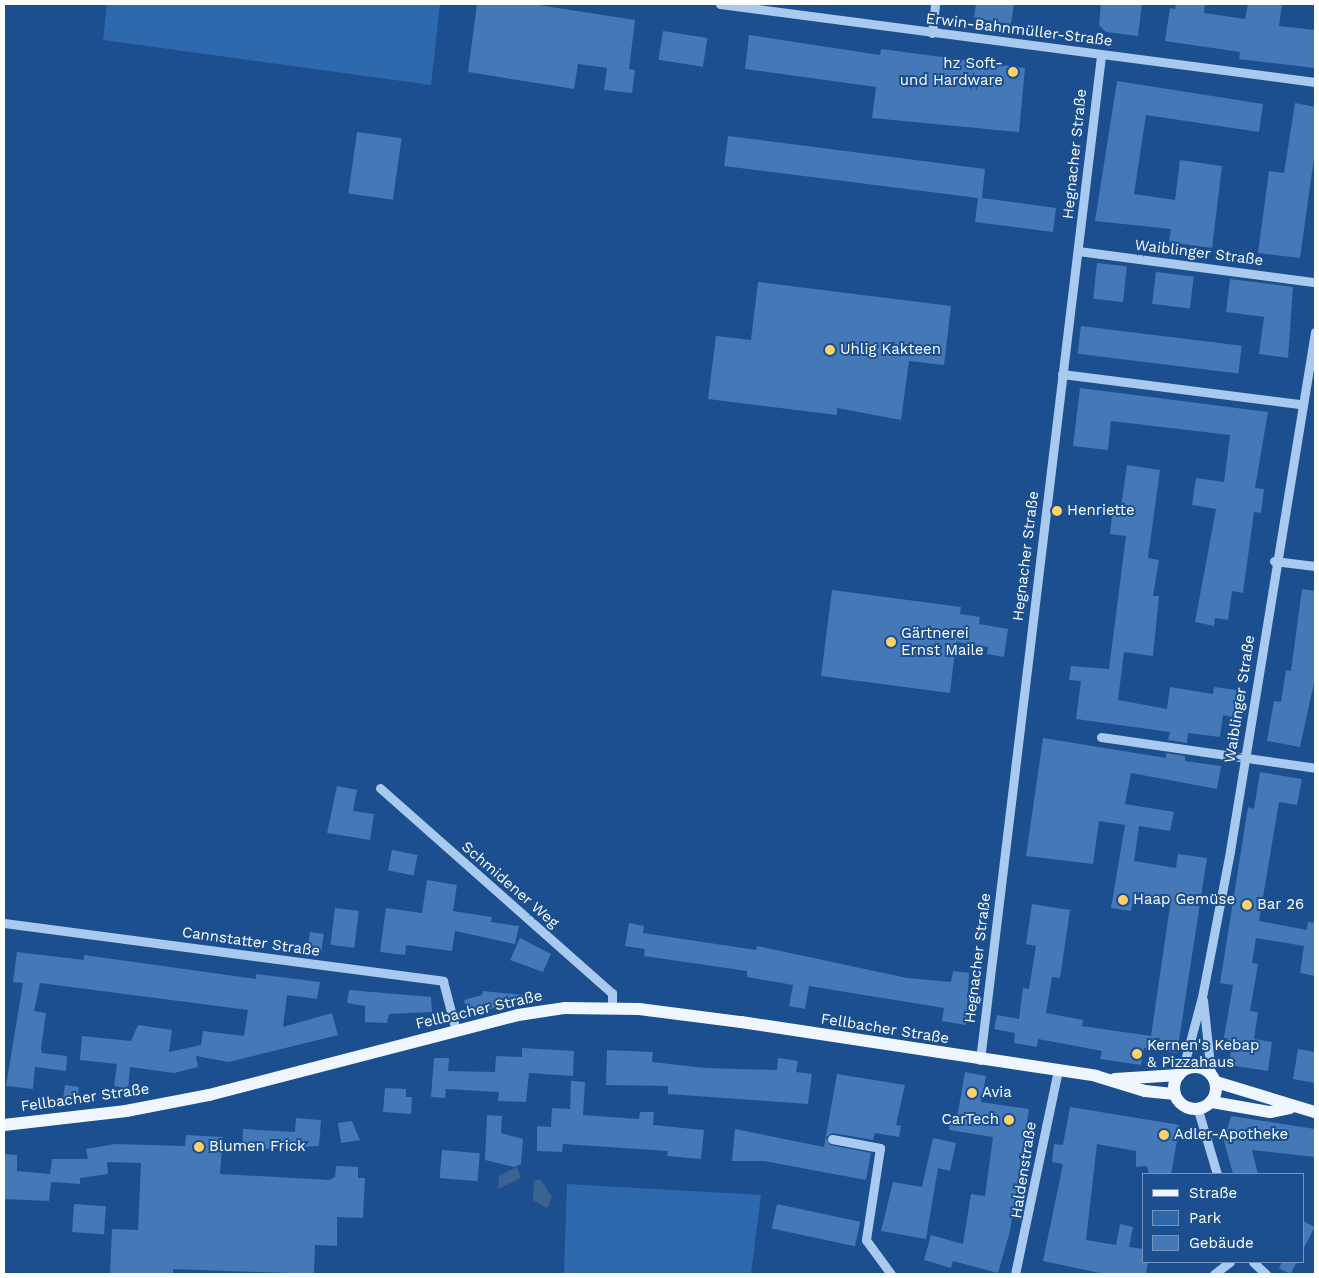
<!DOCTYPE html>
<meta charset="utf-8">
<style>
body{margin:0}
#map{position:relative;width:1319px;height:1278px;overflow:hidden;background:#1b4f8f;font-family:"Work Sans",sans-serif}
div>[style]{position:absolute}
.green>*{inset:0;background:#2e69ad}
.water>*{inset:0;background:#3c6290}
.building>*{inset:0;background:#4478b7;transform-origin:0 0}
.minor>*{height:9px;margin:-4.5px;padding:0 4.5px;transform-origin:4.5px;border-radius:4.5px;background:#a9c9ee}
.major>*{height:12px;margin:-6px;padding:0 6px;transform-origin:6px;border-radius:6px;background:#f0f6ff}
.major>.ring{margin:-6px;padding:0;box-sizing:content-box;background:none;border:12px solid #f0f6ff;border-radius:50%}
.dots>*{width:14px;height:14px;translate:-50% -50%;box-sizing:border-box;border:2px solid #1b4f8f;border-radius:50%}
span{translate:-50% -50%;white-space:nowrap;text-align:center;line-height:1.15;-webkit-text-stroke:4px #1b4f8f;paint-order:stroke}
.street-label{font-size:15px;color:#fff}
.poi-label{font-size:15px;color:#fff}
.right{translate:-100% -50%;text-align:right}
.left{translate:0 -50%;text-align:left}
.frame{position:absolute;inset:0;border:5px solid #fff;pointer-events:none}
.legend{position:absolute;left:1142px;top:1173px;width:162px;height:90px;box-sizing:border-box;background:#1b4f8f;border:1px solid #7695bc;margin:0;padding:6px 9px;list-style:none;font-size:15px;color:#fff}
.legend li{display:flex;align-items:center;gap:10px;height:25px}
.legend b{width:25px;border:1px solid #7695bc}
</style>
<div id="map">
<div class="green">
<i style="clip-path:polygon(107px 4px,440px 4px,431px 85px,103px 40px)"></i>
<i style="clip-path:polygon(567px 1184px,761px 1195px,751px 1274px,564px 1274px)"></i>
</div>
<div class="water">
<i style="clip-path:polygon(517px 1167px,521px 1178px,498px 1189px,499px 1176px)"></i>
<i style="clip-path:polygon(540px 1179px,552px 1197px,547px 1208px,533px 1200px,534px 1181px)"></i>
</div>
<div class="building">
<i style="clip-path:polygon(477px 4px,532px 4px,635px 20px,629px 69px,635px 70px,632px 93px,604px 90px,607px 68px,578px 64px,574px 89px,468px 72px)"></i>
<i style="clip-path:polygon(976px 4px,1014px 4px,1011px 24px,974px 18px)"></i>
<i style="clip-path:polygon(1101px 4px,1142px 4px,1138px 36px,1106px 32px,1099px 25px)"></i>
<i style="clip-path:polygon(1176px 4px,1205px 4px,1204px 13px,1245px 19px,1248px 4px,1282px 4px,1279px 26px,1315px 30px,1315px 68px,1239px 59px,1240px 52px,1165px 41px,1170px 8px,1175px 9px)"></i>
<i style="left:663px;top:31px;width:45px;height:29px;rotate:9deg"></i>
<i style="clip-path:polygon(749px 35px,880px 55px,881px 49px,1025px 68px,1019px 132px,872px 118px,876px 87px,745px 69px)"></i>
<i style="clip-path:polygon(1117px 81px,1263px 104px,1259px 132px,1146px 115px,1134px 194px,1175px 200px,1180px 160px,1222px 166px,1212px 248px,1169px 242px,1171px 229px,1095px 221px)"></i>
<i style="clip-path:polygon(1295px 103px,1315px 107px,1315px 151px,1300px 258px,1258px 253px,1269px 171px,1284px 173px)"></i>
<i style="left:357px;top:132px;width:45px;height:62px;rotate:8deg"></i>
<i style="clip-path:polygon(728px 136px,985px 169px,982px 198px,1056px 208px,1053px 232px,975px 222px,978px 198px,724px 166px)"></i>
<i style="left:1097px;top:263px;width:30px;height:36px;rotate:6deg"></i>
<i style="left:1156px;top:272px;width:38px;height:32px;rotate:7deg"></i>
<i style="clip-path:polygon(1230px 279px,1293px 287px,1288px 358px,1259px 354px,1264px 317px,1226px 312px)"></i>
<i style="clip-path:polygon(758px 282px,951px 306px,944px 365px,909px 361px,901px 420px,837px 408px,837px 415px,708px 399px,716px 336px,751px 340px)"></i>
<i style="left:1081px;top:326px;width:162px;height:28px;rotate:7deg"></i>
<i style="clip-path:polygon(1080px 388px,1268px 412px,1255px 488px,1264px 489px,1261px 513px,1254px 512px,1243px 593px,1232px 591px,1228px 620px,1215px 618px,1214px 626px,1195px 622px,1216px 509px,1192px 505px,1196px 478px,1224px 482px,1230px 435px,1111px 421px,1108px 450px,1073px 446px)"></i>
<i style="clip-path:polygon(1127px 465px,1160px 470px,1148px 558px,1159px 560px,1153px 596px,1159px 596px,1153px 656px,1124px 652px,1118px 700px,1167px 709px,1170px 687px,1213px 694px,1214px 687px,1237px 690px,1233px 717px,1223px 715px,1220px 737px,1188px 733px,1187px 743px,1168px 740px,1170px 732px,1076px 719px,1081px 681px,1069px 680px,1071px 666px,1109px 669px,1126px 536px,1110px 534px,1113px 506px,1121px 507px)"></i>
<i style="clip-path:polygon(1302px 589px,1315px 591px,1315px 678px,1300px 747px,1267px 741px,1274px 701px,1281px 702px,1286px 670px,1291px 671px)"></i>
<i style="clip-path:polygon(832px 590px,961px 607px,960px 614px,980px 617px,979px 624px,1008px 629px,1004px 657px,987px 654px,988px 647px,956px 642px,950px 693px,821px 676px)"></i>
<i style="clip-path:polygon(1043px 738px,1166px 758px,1166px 753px,1185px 756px,1185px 761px,1221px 766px,1217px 789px,1131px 773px,1125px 804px,1174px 812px,1170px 831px,1139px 826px,1134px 861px,1176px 868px,1178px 854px,1207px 858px,1177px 1053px,1144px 1048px,1141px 1065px,1100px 1059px,1102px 1051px,1038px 1039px,1037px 1047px,1014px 1043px,1015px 1033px,994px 1029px,997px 1015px,1019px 1019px,1023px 988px,1029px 989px,1036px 946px,1026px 944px,1032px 904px,1070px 910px,1060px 978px,1052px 977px,1046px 1013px,1083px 1020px,1082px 1026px,1151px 1036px,1171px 899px,1134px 893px,1131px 911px,1111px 908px,1125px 825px,1099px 821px,1093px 864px,1026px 856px)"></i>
<i style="clip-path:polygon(1260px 772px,1302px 779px,1297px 805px,1279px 802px,1259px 921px,1307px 930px,1308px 922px,1315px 923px,1315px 976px,1300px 973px,1304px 946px,1256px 938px,1252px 963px,1258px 964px,1250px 1011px,1258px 1012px,1254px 1039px,1272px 1042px,1268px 1071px,1229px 1065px,1232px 1045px,1223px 1043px,1233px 985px,1220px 983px,1248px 807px,1254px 809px)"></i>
<i style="clip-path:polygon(337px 786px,357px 790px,353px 811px,374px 814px,370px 840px,327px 833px)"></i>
<i style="left:392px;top:850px;width:26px;height:21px;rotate:11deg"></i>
<i style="clip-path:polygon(427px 880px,457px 885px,453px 911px,492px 917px,491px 922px,519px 926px,515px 944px,455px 931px,452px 951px,406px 945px,405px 955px,380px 952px,386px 908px,422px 913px)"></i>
<i style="left:335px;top:908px;width:24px;height:37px;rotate:7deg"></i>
<i style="clip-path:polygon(629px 923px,644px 926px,643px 933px,756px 950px,757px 946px,907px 978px,951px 982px,953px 971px,969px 973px,966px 1025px,942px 1021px,944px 1008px,809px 986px,805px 1009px,789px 1006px,793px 985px,747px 977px,747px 971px,644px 956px,645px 949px,625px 946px)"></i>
<i style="left:310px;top:932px;width:14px;height:20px;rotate:8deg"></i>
<i style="clip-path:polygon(520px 938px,551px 954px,543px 972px,510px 960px)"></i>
<i style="clip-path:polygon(17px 952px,84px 960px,84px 955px,256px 979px,256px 974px,320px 982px,317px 999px,287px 995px,283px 1027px,332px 1013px,338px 1035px,229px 1062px,196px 1056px,198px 1067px,174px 1073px,130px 1067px,128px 1089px,114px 1086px,117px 1064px,80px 1060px,82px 1036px,131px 1041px,138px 1025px,172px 1030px,169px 1052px,201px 1045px,203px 1031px,244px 1036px,248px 1010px,40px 983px,34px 1011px,46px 1013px,41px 1049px,42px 1053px,67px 1056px,66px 1071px,35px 1067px,33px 1089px,6px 1086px,23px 983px,13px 982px)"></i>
<i style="clip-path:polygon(349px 990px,431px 997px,432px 1012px,389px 1014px,387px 1023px,365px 1022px,365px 1006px,347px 1003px)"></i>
<i style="clip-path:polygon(483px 991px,534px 996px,534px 997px,468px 1015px,464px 1000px,482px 995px)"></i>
<i style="clip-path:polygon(522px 1048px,574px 1051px,573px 1076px,529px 1073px,526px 1102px,498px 1101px,499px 1092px,446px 1089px,445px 1098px,431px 1097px,434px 1058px,449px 1058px,448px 1071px,495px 1072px,496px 1056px,522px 1057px)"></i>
<i style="clip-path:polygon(1298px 1049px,1315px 1052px,1315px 1083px,1293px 1079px)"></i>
<i style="clip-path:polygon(607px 1050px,653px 1052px,652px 1062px,705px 1068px,777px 1070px,778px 1058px,798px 1061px,796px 1072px,812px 1074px,808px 1104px,668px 1094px,668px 1086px,606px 1085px)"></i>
<i style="clip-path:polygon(965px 1072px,986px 1076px,981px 1102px,1029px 1109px,1010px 1231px,998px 1273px,953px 1261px,951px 1268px,924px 1260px,931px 1235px,963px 1244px,971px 1194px,985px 1196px,993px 1137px,949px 1130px,950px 1117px,957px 1118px)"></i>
<i style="clip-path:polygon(837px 1074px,905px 1085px,896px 1125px,901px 1126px,899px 1137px,875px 1133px,873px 1140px,833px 1133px,826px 1137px,830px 1145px,871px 1153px,866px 1180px,764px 1161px,732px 1161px,735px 1129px,824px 1147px)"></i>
<i style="clip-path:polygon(571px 1081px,585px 1082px,583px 1115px,639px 1119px,640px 1112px,654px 1112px,653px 1125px,704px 1130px,701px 1159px,667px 1156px,668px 1151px,563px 1144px,562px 1152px,537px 1151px,537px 1126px,551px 1127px,552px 1108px,570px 1109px)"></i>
<i style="left:65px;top:1085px;width:14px;height:15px;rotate:8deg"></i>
<i style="clip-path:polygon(385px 1088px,406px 1089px,406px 1097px,412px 1097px,411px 1114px,383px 1112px)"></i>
<i style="clip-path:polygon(1070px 1107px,1180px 1125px,1171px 1174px,1149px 1174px,1147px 1166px,1136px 1167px,1136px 1151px,1097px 1144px,1086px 1240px,1116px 1245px,1120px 1224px,1133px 1227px,1129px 1247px,1143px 1249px,1143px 1262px,1148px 1262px,1146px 1274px,1105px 1274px,1043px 1261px,1063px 1164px,1052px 1162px,1054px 1144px,1063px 1145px)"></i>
<i style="clip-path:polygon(487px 1115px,502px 1116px,501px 1133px,523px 1139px,521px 1164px,514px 1167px,485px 1160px)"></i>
<i style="clip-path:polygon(1231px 1116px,1315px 1129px,1315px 1157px,1252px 1150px,1258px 1174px,1233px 1174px,1224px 1141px)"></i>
<i style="clip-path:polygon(296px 1118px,321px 1120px,319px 1146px,242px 1150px,243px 1129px,295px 1132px)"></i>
<i style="clip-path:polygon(352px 1121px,360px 1140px,341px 1143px,338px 1123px)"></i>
<i style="clip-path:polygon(186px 1135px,223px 1137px,220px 1174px,329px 1180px,335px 1177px,336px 1166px,358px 1167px,358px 1178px,365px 1178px,363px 1218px,337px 1217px,337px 1246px,315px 1245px,314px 1274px,173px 1269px,173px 1274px,110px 1274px,112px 1229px,138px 1230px,141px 1163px,107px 1162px,108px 1174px,80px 1178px,80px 1184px,51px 1182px,49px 1201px,4px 1199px,4px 1154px,17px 1155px,17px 1171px,50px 1174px,52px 1159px,88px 1159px,86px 1149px,115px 1144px,185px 1146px)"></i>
<i style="clip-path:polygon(933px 1138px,956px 1143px,950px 1171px,938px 1168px,926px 1239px,881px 1231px,893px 1182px,922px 1187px)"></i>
<i style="left:442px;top:1150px;width:38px;height:28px;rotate:5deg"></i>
<i style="left:74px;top:1204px;width:32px;height:28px;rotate:4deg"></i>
<i style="left:777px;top:1204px;width:85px;height:25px;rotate:12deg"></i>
<i style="left:1303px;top:1221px;width:13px;height:53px;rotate:27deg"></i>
</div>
<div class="minor">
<i style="left:720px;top:4px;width:600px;rotate:7.47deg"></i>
<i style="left:932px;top:33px;width:29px;rotate:-84deg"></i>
<i style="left:1078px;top:251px;width:239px;rotate:7.5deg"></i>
<i style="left:1062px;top:374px;width:241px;rotate:7.2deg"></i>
<i style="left:1274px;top:561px;width:41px;rotate:7deg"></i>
<i style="left:1101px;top:737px;width:216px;rotate:8.2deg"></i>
<i style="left:380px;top:788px;width:310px;rotate:41.5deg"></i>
<i style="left:612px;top:993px;width:15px;rotate:90deg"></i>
<i style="left:4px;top:923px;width:443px;rotate:7.5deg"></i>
<i style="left:443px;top:981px;width:52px;rotate:75.4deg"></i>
<i style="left:1203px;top:1000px;width:74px;rotate:83.8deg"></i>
<i style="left:980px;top:1060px;width:1012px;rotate:-83.13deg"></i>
<i style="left:1182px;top:1072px;width:78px;rotate:-75.1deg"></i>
<i style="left:1202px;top:997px;width:149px;rotate:-79.1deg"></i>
<i style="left:1230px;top:851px;width:526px;rotate:-80.7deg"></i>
<i style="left:1198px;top:1110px;width:67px;rotate:73.5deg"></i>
<i style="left:832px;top:1139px;width:49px;rotate:10.6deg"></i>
<i style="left:880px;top:1148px;width:93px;rotate:98.7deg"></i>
<i style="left:866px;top:1240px;width:42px;rotate:53.7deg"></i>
<i style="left:1253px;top:1262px;width:18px;rotate:43deg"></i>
<i style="left:1015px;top:1274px;width:208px;rotate:-78.1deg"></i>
<i style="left:1214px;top:1274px;width:20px;rotate:-37deg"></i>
</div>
<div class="major">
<i class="ring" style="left:1174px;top:1067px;width:30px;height:30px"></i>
<i style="left:1115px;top:1079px;width:64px;rotate:-3.6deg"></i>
<i style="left:1216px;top:1082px;width:103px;rotate:16.9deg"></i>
<i style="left:1212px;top:1102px;width:59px;rotate:9.8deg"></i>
<i style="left:1270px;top:1112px;width:20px;rotate:-11deg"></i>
<i style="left:4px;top:1125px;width:123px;rotate:-6.5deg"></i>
<i style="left:126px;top:1111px;width:85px;rotate:-10.9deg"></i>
<i style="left:209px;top:1095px;width:319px;rotate:-14.5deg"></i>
<i style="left:518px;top:1015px;width:48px;rotate:-8.5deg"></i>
<i style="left:565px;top:1008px;width:74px;rotate:0.8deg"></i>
<i style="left:639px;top:1009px;width:103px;rotate:7.3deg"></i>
<i style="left:741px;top:1022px;width:359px;rotate:8.6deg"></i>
<i style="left:1096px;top:1076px;width:51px;rotate:17deg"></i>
<i style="left:1145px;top:1091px;width:30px;rotate:6deg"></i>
</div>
<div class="dots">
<i style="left:1013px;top:72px;background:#ffd166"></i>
<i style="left:830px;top:350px;background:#ffd166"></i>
<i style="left:1057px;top:511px;background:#ffd166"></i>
<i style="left:891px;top:642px;background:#ffd166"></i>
<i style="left:1123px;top:900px;background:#ffd166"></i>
<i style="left:1247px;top:905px;background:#ffd166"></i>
<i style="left:1137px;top:1054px;background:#ffd166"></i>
<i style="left:972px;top:1093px;background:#ffd166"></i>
<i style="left:1009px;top:1120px;background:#ffd166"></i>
<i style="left:1164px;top:1135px;background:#ffd166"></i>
<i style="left:199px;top:1147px;background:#ffd166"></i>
</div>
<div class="street-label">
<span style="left:1019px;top:30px;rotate:7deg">Erwin-Bahnmüller-Straße</span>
<span style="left:1075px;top:154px;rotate:-84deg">Hegnacher Straße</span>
<span style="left:1199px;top:253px;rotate:7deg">Waiblinger Straße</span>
<span style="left:1026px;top:556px;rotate:-83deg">Hegnacher Straße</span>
<span style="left:1240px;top:699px;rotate:-81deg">Waiblinger Straße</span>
<span style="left:510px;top:885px;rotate:41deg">Schmidener Weg</span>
<span style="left:251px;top:942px;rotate:8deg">Cannstatter Straße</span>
<span style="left:978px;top:958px;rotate:-83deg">Hegnacher Straße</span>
<span style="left:479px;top:1010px;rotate:-13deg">Fellbacher Straße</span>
<span style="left:885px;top:1029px;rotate:9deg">Fellbacher Straße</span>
<span style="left:85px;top:1098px;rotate:-8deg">Fellbacher Straße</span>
<span style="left:1024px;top:1170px;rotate:-81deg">Haldenstraße</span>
</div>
<div class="poi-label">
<span class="right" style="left:1003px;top:72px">hz Soft-<br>und Hardware</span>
<span class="left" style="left:840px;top:350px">Uhlig Kakteen</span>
<span class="left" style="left:1067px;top:511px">Henriette</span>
<span class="left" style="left:901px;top:642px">Gärtnerei<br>Ernst Maile</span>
<span class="left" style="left:1133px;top:900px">Haap Gemüse</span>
<span class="left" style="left:1257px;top:905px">Bar 26</span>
<span class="left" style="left:1147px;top:1054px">Kernen's Kebap<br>&amp; Pizzahaus</span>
<span class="left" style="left:982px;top:1093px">Avia</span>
<span class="right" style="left:999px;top:1120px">CarTech</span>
<span class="left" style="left:1174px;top:1135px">Adler-Apotheke</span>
<span class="left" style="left:209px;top:1147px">Blumen Frick</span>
</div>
<div class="frame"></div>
<ul class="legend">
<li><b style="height:6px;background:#f0f6ff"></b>Straße</li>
<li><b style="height:14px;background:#2e69ad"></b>Park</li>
<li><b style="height:14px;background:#4478b7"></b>Gebäude</li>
</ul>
</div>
